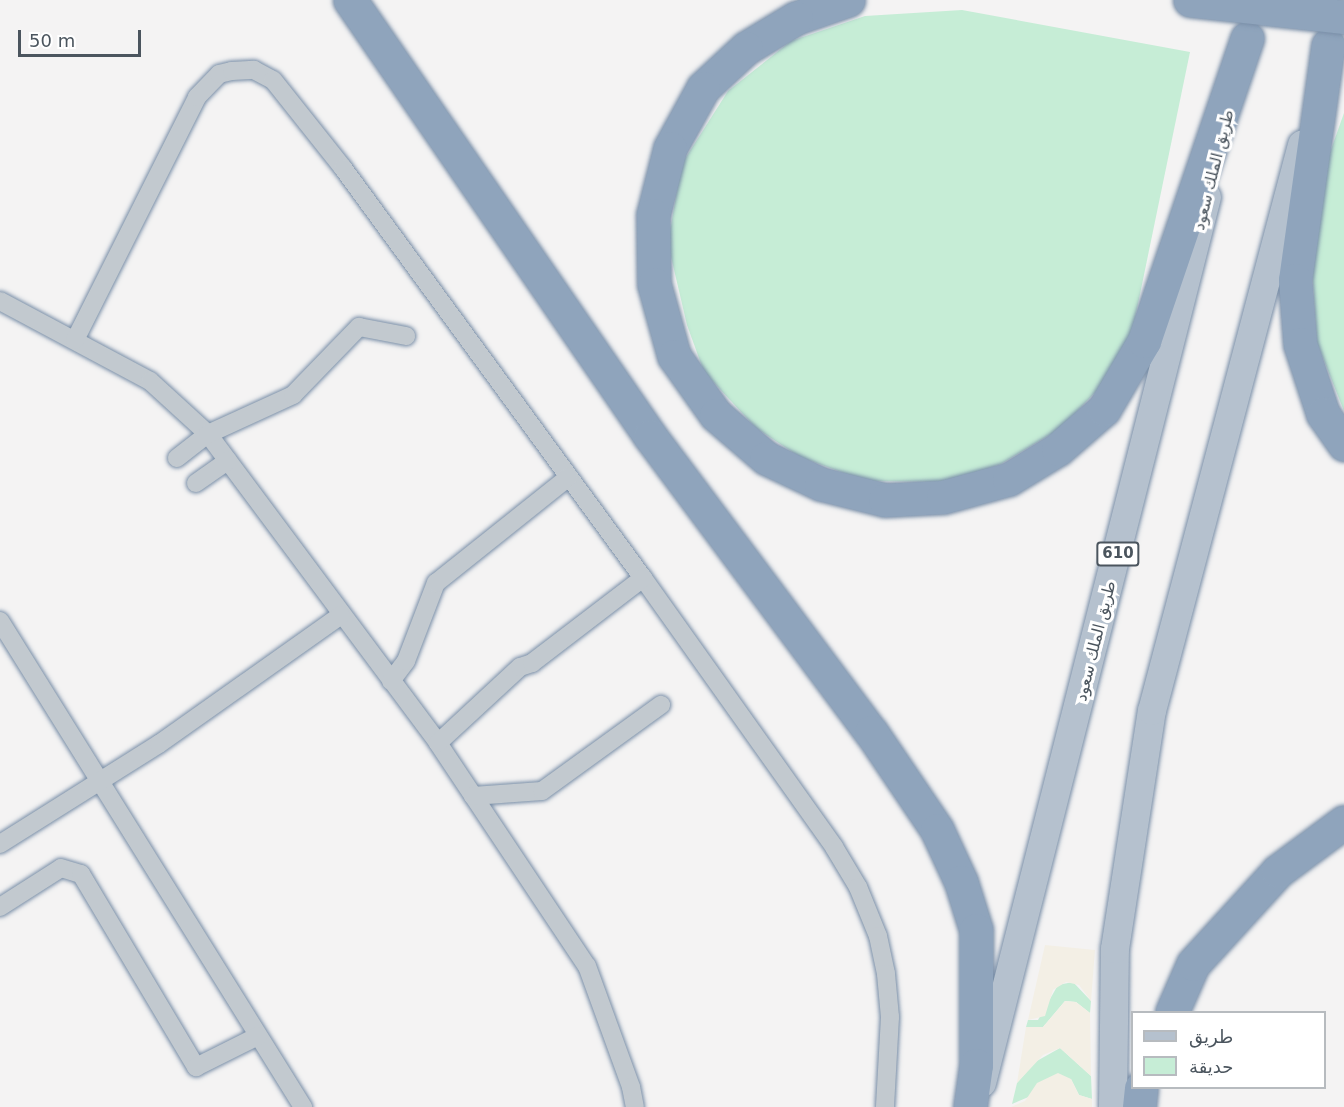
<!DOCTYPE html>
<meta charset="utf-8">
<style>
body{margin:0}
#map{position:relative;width:1344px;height:1107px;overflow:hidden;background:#f4f3f3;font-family:"DejaVu Sans",Cairo,sans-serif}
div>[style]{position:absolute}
.green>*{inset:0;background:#c6edd6}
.sand>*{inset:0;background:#f3efe5}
.roads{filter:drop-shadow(0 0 2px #7a8fa8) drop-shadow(0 0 2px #7a8fa8)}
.street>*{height:18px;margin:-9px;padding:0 9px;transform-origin:9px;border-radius:9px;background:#c2c9cf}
.primary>*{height:28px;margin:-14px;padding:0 14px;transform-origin:14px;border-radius:14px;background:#b5c1ce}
.highway>*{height:33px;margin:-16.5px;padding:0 16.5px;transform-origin:16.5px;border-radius:16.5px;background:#8fa4bc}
.bridges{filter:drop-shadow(0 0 2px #7a8fa8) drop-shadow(0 0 2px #7a8fa8)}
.highway-bridge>*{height:33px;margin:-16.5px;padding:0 16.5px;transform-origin:16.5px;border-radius:16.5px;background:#8fa4bc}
span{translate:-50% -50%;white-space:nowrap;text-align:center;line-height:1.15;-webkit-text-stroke:6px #fff;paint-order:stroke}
.shield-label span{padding:2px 4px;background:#fff;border:2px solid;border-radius:4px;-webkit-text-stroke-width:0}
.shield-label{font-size:15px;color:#4b555e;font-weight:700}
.street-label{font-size:16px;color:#4b555e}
.legend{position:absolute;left:1131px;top:1011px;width:195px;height:78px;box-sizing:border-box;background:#fff;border:2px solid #b7bbbf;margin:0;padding:8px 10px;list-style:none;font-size:18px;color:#4b555e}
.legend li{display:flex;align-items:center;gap:12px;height:30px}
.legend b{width:30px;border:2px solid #b7bbbf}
.scale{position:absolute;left:18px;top:30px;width:123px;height:27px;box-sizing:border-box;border:3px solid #4b555e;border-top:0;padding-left:8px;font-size:18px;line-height:21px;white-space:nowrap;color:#4b555e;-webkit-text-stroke:4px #fff;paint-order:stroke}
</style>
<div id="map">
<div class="green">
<i style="clip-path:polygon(962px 10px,1190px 52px,1133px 328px,1110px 377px,1061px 428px,1001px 464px,947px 482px,866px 481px,800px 457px,756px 428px,704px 372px,687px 325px,668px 244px,681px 165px,728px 91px,791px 41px,865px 16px)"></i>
<i style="clip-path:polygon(1344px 113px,1344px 411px,1317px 343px,1312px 268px,1328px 158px)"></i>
<i style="clip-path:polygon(1073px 982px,1091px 1001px,1090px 1013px,1076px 1002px,1065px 1001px,1043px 1027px,1026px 1027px,1028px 1020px,1038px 1020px,1058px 985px)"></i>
<i style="clip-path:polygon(1060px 1048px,1091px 1076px,1092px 1099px,1079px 1095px,1071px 1079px,1012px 1104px,1017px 1083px,1035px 1062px)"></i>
</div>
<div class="sand">
<i style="clip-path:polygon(1045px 945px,1095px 950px,1091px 1001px,1079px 985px,1066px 982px,1053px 990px,1045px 1016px,1028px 1020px)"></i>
<i style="clip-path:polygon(1065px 1001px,1076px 1002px,1090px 1013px,1091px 1076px,1060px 1048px,1043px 1055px,1017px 1083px,1026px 1027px,1043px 1027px)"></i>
<i style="clip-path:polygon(1058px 1073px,1071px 1079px,1079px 1095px,1092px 1099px,1092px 1107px,1011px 1107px,1025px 1101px,1037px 1083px)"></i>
</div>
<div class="roads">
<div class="street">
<i style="left:0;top:301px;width:170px;rotate:28.1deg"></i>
<i style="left:150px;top:381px;width:79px;rotate:42.4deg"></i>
<i style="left:208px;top:434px;width:385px;rotate:53.3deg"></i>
<i style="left:438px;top:743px;width:268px;rotate:56.3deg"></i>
<i style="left:587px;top:966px;width:129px;rotate:70deg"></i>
<i style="left:631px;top:1087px;width:20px;rotate:79deg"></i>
<i style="left:75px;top:340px;width:272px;rotate:-63.3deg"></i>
<i style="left:197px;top:97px;width:32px;rotate:-46deg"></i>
<i style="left:219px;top:74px;width:13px;rotate:-13deg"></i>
<i style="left:232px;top:71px;width:22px;rotate:-3deg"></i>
<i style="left:254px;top:70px;width:21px;rotate:28deg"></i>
<i style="left:273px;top:80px;width:112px;rotate:51.5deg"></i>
<i style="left:343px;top:168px;width:508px;rotate:53.81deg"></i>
<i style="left:643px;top:578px;width:330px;rotate:54.6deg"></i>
<i style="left:834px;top:847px;width:47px;rotate:59deg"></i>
<i style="left:858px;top:887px;width:53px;rotate:67.8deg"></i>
<i style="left:878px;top:936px;width:39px;rotate:78deg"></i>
<i style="left:886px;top:974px;width:43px;rotate:84.7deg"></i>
<i style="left:890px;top:1017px;width:90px;rotate:93.2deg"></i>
<i style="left:177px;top:458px;width:39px;rotate:-38deg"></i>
<i style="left:208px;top:434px;width:94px;rotate:-24.6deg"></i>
<i style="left:293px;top:395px;width:95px;rotate:-45.9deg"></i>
<i style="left:359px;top:327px;width:48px;rotate:10.8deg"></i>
<i style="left:196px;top:483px;width:39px;rotate:-35deg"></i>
<i style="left:0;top:621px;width:573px;rotate:58.06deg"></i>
<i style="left:391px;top:681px;width:25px;rotate:-53deg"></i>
<i style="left:406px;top:661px;width:84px;rotate:-69deg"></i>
<i style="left:436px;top:583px;width:170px;rotate:-38.6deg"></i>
<i style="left:438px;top:743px;width:112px;rotate:-42.8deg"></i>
<i style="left:520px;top:667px;width:13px;rotate:-18deg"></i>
<i style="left:532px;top:663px;width:140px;rotate:-37.4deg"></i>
<i style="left:473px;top:796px;width:69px;rotate:-4.1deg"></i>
<i style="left:542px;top:791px;width:147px;rotate:-35.9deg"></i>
<i style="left:0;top:844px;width:188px;rotate:-32.2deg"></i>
<i style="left:159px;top:744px;width:223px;rotate:-35.3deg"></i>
<i style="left:0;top:907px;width:72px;rotate:-32.6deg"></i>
<i style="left:61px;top:868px;width:21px;rotate:17deg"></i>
<i style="left:81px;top:874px;width:225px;rotate:59.2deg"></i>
<i style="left:196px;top:1067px;width:69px;rotate:-26.6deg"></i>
</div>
<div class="primary">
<i style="left:982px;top:1083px;width:914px;rotate:-75.75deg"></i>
<i style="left:1113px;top:1107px;width:158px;rotate:-89.3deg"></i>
<i style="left:1115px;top:949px;width:241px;rotate:-81.2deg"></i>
<i style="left:1152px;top:711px;width:586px;rotate:-75.16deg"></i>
</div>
<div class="highway">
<i style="left:350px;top:0;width:529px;rotate:55.47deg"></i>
<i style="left:650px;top:436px;width:369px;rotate:53.3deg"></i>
<i style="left:871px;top:732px;width:118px;rotate:56deg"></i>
<i style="left:937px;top:830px;width:57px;rotate:65.2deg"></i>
<i style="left:961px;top:882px;width:50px;rotate:72.6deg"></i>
<i style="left:976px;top:930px;width:135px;rotate:90deg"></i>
<i style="left:976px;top:1065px;width:42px;rotate:98.1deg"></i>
<i style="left:848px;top:0;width:55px;rotate:160.9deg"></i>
<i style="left:796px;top:18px;width:58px;rotate:149deg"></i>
<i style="left:746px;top:48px;width:59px;rotate:137.1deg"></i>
<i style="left:703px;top:88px;width:68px;rotate:118.8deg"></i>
<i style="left:670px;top:148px;width:69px;rotate:104.2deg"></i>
<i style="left:653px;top:215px;width:69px;rotate:89.2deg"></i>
<i style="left:654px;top:284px;width:75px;rotate:74.5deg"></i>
<i style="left:674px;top:356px;width:72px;rotate:54.6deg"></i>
<i style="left:716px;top:415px;width:66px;rotate:40.7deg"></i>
<i style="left:766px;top:458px;width:61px;rotate:25.3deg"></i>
<i style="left:821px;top:484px;width:66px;rotate:14deg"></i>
<i style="left:885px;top:500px;width:58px;rotate:-3deg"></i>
<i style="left:943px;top:497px;width:68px;rotate:-15.3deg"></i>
<i style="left:1009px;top:479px;width:57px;rotate:-31.5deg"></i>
<i style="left:1058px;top:449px;width:61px;rotate:-41deg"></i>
<i style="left:1104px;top:409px;width:79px;rotate:-59.5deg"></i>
<i style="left:1144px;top:341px;width:320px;rotate:-71.2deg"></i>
<i style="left:1328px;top:45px;width:237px;rotate:98deg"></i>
<i style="left:1295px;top:280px;width:64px;rotate:85.5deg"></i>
<i style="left:1300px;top:344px;width:74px;rotate:71.8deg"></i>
<i style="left:1323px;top:414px;width:37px;rotate:55deg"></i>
<i style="left:1172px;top:1012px;width:52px;rotate:-66.4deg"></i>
<i style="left:1193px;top:964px;width:126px;rotate:-47.6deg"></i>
<i style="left:1278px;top:871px;width:82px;rotate:-36.6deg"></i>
<i style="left:1139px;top:1107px;width:19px;rotate:-84deg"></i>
</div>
</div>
<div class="bridges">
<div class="highway-bridge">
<i style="left:1190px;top:0;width:155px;rotate:6.3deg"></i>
</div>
</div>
<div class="shield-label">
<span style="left:1118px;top:554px">610</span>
</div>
<div class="street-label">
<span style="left:1214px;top:170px;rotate:-76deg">طريق الملك سعود</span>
<span style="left:1096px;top:641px;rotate:-76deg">طريق الملك سعود</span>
</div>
<ul class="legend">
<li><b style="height:8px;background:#b5c1ce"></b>طريق</li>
<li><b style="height:16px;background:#c6edd6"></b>حديقة</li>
</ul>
<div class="scale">50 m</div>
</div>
